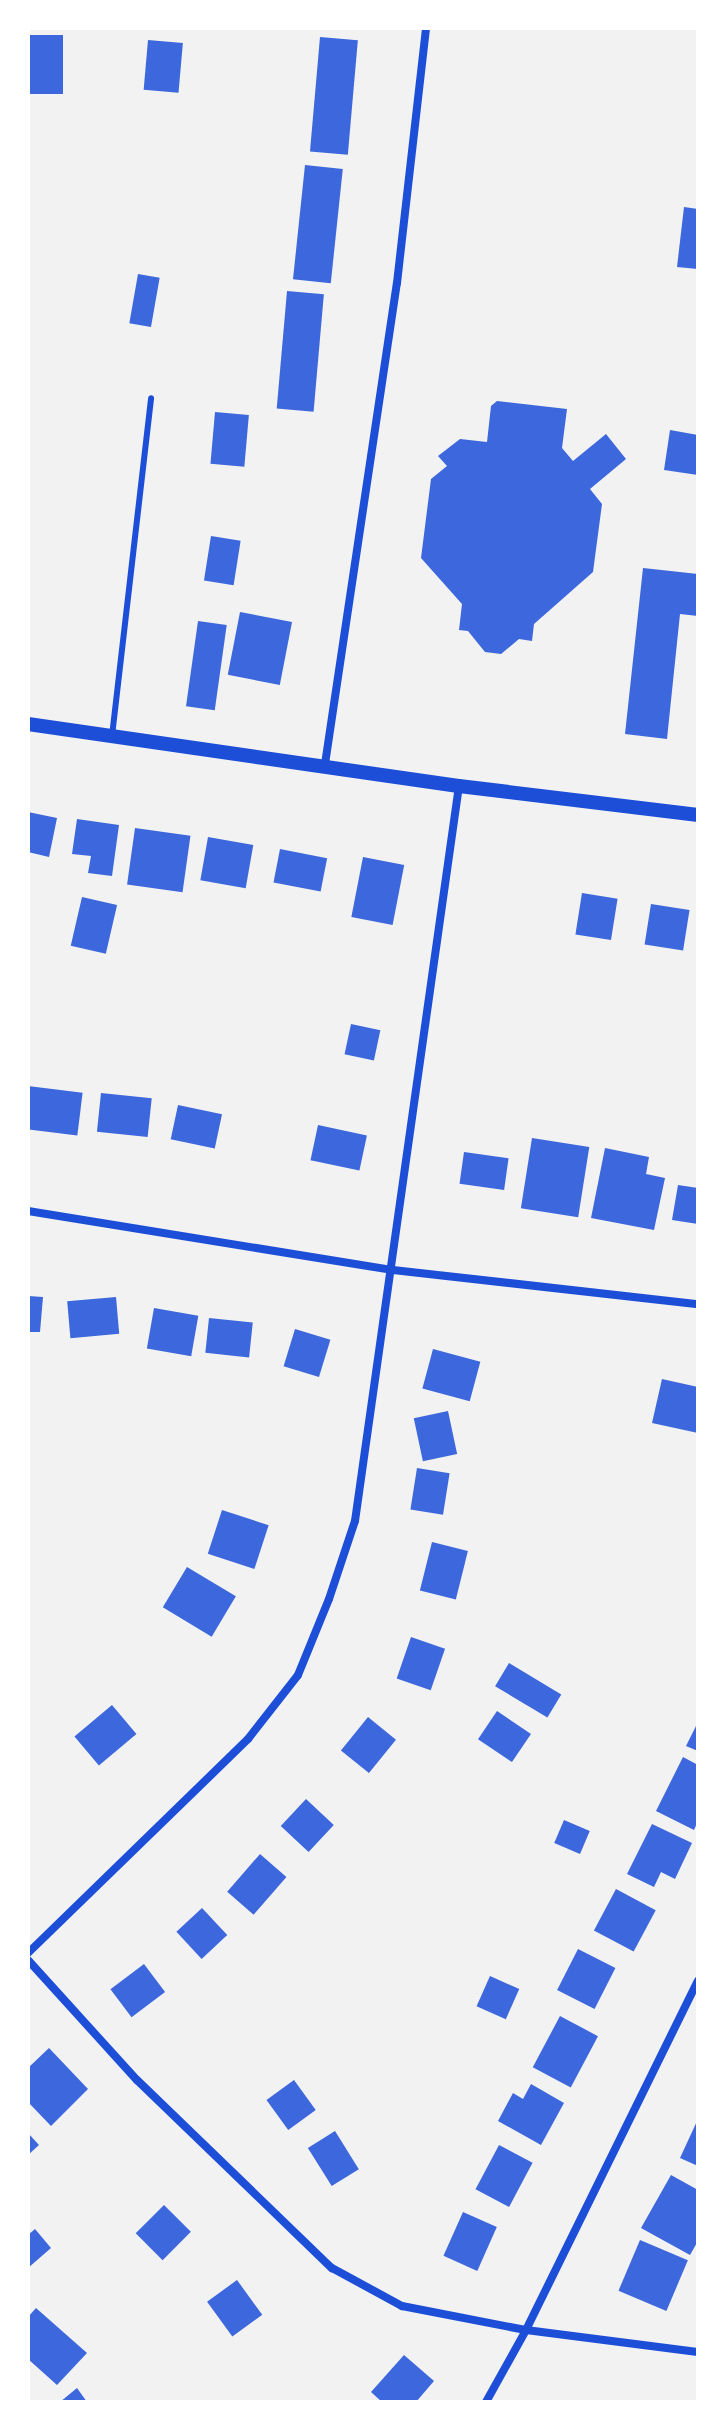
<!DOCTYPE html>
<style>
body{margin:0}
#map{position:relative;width:726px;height:2430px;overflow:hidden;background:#f2f2f2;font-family:"Asap Condensed",sans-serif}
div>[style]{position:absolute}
.building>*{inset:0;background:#3d67dc;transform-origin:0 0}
.service>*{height:6px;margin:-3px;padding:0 3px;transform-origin:3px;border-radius:3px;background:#1d4ed8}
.minor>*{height:8px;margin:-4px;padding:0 4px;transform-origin:4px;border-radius:4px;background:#1d4ed8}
.tertiary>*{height:14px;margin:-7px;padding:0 7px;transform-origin:7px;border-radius:7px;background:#1d4ed8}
span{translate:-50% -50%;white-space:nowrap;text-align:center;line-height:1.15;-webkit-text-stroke:7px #fff;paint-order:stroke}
.frame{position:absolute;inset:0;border:30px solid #fff;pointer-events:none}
</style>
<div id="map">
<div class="building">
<i style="left:28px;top:35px;width:35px;height:59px"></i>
<i style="left:320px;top:37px;width:38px;height:115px;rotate:5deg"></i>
<i style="left:148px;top:40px;width:35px;height:50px;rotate:5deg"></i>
<i style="left:305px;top:165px;width:38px;height:115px;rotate:6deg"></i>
<i style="clip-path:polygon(684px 207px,698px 209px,698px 269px,677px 267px)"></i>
<i style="left:138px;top:274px;width:22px;height:50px;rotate:10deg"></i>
<i style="left:287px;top:291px;width:37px;height:118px;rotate:5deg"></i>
<i style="clip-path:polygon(497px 401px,567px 409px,562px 448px,573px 461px,606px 434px,626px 459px,590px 489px,602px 504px,593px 572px,534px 624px,532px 641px,519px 639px,501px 654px,485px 652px,468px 631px,459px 630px,462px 604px,421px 558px,431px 479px,447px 466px,438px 456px,460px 439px,487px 442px,491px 406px)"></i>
<i style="left:215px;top:412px;width:34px;height:52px;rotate:5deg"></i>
<i style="clip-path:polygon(670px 430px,698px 435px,698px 475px,664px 470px)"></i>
<i style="left:211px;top:536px;width:30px;height:45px;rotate:9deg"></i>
<i style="clip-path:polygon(643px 568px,698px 574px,698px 616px,680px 614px,667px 739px,625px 734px)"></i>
<i style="left:240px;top:612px;width:53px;height:64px;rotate:11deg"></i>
<i style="left:198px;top:621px;width:29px;height:86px;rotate:8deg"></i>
<i style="clip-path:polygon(28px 812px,57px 818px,49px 857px,28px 852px)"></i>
<i style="clip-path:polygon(77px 819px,119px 825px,112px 876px,88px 873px,91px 856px,72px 854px)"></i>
<i style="left:135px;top:828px;width:56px;height:57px;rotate:8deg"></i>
<i style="left:208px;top:837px;width:46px;height:44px;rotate:10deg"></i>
<i style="left:280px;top:849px;width:48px;height:34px;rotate:11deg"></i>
<i style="left:363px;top:857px;width:42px;height:61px;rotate:11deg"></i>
<i style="left:582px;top:893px;width:36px;height:42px;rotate:9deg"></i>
<i style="left:82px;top:897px;width:36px;height:50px;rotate:13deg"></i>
<i style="left:651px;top:904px;width:39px;height:41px;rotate:9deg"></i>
<i style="left:351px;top:1024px;width:30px;height:31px;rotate:12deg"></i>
<i style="left:28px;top:1086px;width:55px;height:43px;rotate:7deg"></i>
<i style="left:101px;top:1093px;width:51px;height:39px;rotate:6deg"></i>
<i style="left:178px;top:1105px;width:45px;height:35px;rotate:12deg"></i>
<i style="left:318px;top:1125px;width:50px;height:36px;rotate:12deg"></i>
<i style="left:532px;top:1138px;width:58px;height:71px;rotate:9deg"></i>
<i style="clip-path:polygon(605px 1148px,649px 1157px,646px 1174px,665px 1178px,654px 1230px,591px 1218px)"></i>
<i style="left:464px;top:1152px;width:45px;height:32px;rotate:8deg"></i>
<i style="clip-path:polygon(678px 1185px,698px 1188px,698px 1224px,672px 1220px)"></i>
<i style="clip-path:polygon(28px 1296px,43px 1297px,40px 1332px,28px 1332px)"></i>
<i style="left:116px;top:1297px;width:37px;height:49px;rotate:85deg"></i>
<i style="left:154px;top:1308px;width:45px;height:41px;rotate:10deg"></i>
<i style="left:209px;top:1318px;width:44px;height:35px;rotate:6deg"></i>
<i style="left:295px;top:1329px;width:37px;height:39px;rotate:17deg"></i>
<i style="left:433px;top:1349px;width:49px;height:41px;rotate:15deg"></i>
<i style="clip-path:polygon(662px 1379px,698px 1387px,698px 1433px,652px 1423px)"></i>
<i style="left:448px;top:1411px;width:44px;height:35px;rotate:78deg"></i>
<i style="left:417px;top:1468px;width:33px;height:42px;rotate:9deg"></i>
<i style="left:222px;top:1510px;width:49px;height:46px;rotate:18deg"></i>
<i style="left:432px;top:1542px;width:37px;height:50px;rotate:14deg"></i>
<i style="left:187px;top:1567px;width:57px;height:47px;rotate:31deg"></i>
<i style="left:411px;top:1637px;width:36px;height:44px;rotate:19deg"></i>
<i style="left:509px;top:1663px;width:61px;height:27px;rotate:31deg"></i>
<i style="left:112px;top:1705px;width:38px;height:49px;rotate:50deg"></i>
<i style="left:497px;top:1711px;width:41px;height:34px;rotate:34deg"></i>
<i style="left:368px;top:1717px;width:36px;height:43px;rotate:39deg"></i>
<i style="clip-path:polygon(698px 1722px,698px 1751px,686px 1746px)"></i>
<i style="clip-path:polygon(683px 1757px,698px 1765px,698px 1821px,694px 1830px,656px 1811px)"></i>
<i style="left:306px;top:1799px;width:38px;height:37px;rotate:43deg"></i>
<i style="left:564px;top:1820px;width:28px;height:25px;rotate:23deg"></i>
<i style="clip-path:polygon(652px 1824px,692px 1843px,675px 1879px,661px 1872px,654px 1887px,627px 1874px)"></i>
<i style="left:260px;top:1854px;width:35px;height:50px;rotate:41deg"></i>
<i style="left:616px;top:1889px;width:45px;height:47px;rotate:28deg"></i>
<i style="left:202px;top:1908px;width:37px;height:35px;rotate:47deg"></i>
<i style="left:578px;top:1949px;width:42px;height:46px;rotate:27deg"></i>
<i style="left:144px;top:1964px;width:35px;height:42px;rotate:53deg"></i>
<i style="left:490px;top:1976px;width:32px;height:33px;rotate:24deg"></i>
<i style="left:560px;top:2016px;width:43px;height:58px;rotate:28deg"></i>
<i style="clip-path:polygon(49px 2048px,88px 2089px,51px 2126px,28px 2102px,28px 2068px)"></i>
<i style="left:294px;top:2080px;width:37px;height:34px;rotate:54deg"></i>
<i style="clip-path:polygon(531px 2084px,564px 2103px,541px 2145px,498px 2121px,513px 2093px,523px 2099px)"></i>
<i style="clip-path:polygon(698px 2119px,698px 2166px,680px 2158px)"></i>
<i style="left:335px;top:2131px;width:45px;height:32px;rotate:58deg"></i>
<i style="clip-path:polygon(28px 2133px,39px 2145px,28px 2155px)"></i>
<i style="left:499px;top:2145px;width:38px;height:50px;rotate:28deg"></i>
<i style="clip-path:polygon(671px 2175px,698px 2190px,698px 2241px,690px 2255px,641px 2228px)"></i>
<i style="left:164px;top:2205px;width:38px;height:40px;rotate:45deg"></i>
<i style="left:463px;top:2212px;width:37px;height:48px;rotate:24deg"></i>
<i style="clip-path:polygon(35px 2229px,51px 2248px,28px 2268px,28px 2235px)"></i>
<i style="left:640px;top:2240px;width:52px;height:55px;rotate:23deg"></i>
<i style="left:237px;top:2280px;width:43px;height:37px;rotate:54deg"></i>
<i style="clip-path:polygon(36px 2308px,87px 2353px,57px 2385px,28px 2359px,28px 2317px)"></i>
<i style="clip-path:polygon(404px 2355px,434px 2381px,416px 2402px,382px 2402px,371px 2392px)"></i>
<i style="clip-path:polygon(77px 2388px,87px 2402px,60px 2402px)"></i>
</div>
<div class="service">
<i style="left:112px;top:736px;width:340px;rotate:-83.4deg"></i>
</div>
<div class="minor">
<i style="left:325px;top:764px;width:486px;rotate:-81.5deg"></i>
<i style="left:397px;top:283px;width:257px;rotate:-83.5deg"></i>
<i style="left:28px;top:1211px;width:370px;rotate:9.2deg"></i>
<i style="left:393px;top:1270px;width:307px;rotate:6.4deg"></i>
<i style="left:28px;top:1953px;width:307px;rotate:-44.2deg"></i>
<i style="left:248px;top:1739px;width:81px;rotate:-52deg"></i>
<i style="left:298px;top:1675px;width:82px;rotate:-67.8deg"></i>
<i style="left:329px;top:1599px;width:82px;rotate:-71.6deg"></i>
<i style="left:355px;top:1521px;width:742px;rotate:-81.95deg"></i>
<i style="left:28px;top:1960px;width:162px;rotate:47.8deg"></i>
<i style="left:137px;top:2080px;width:271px;rotate:44deg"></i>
<i style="left:332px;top:2268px;width:80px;rotate:28.5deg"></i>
<i style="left:402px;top:2306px;width:126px;rotate:11deg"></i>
<i style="left:526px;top:2330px;width:173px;rotate:7.3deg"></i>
<i style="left:486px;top:2402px;width:82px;rotate:-60.9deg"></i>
<i style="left:526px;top:2330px;width:389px;rotate:-63.8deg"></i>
</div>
<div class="tertiary">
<i style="left:28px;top:724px;width:435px;rotate:8.2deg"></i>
<i style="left:459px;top:786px;width:241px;rotate:6.9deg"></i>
</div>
<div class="frame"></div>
</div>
